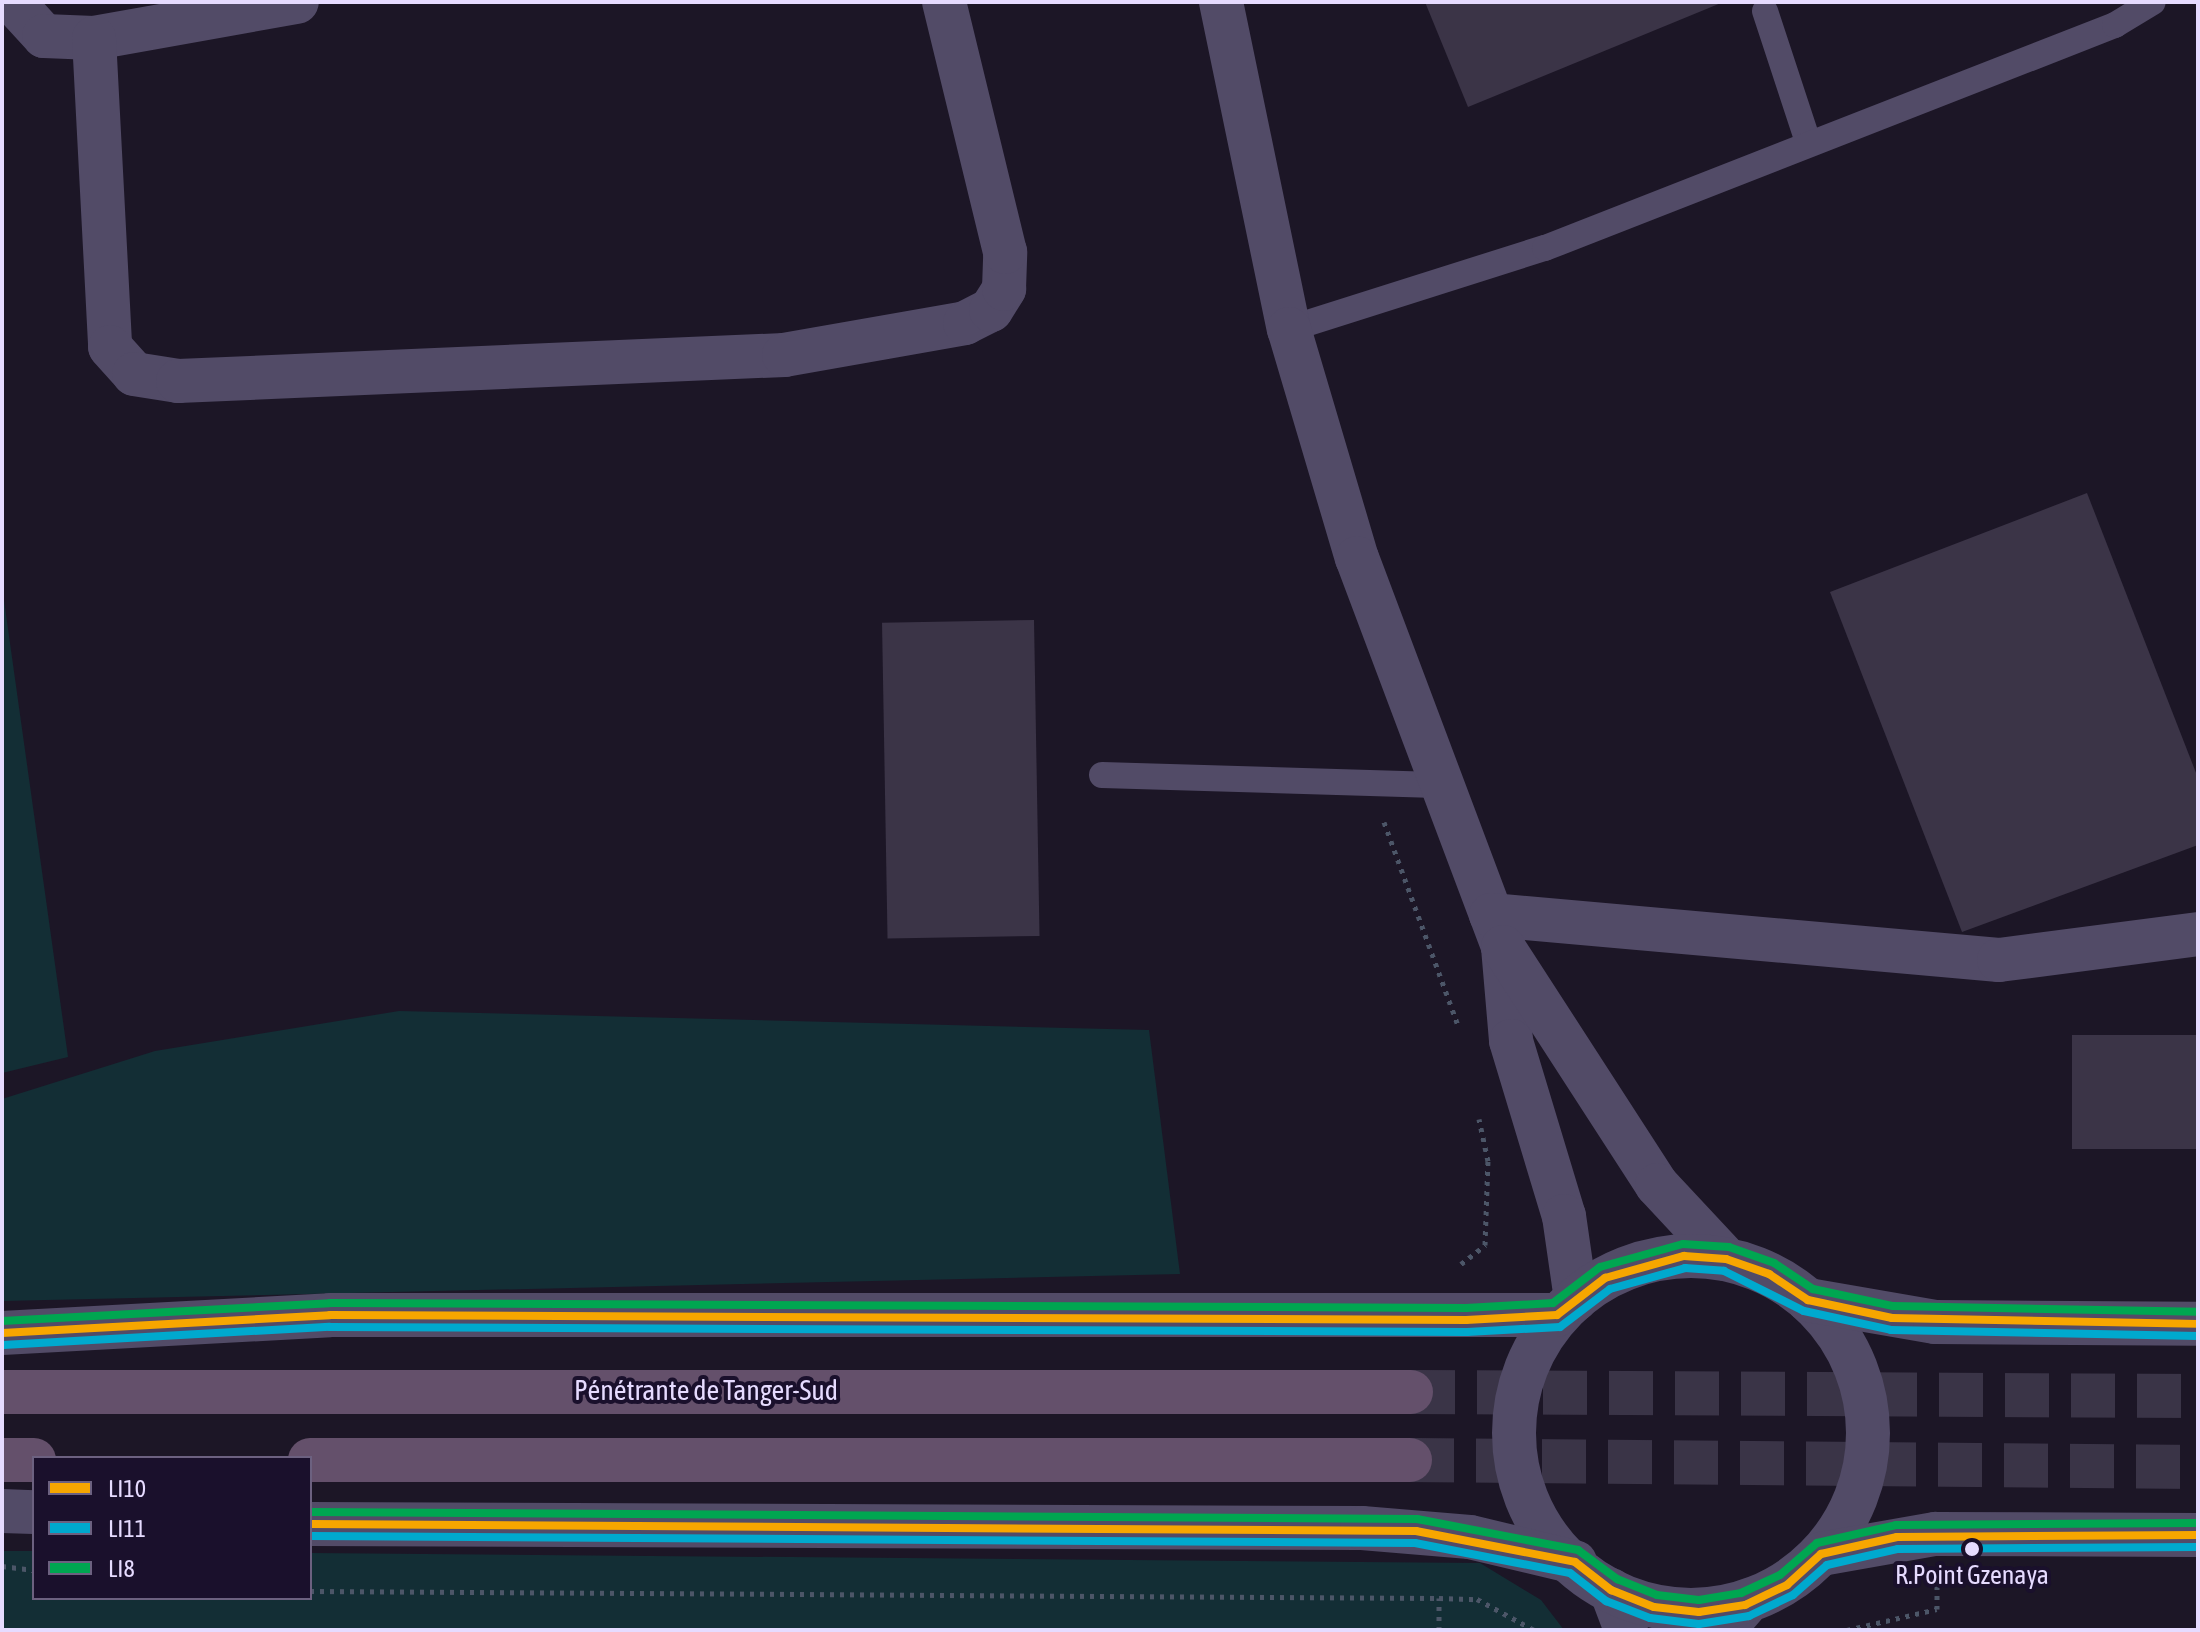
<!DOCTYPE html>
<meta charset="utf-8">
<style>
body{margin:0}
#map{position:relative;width:2200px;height:1632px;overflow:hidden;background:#1c1626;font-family:"Asap Condensed",sans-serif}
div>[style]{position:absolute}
.green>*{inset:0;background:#132e35}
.building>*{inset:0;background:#3b3447;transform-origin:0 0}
.trunk-tunnel>*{height:44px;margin-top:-22px;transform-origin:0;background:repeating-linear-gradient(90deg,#3a3447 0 44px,transparent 0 66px)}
.path>*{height:5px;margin-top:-2.5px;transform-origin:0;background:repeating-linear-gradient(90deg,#4c5668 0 4px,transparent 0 10px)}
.service>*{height:26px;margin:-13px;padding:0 13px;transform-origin:13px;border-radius:13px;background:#524b67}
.minor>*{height:44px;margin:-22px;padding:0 22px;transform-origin:22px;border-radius:22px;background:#524b67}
.tertiary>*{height:44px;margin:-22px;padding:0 22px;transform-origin:22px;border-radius:22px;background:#524b67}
.tertiary>.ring{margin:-22px;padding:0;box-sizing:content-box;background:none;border:44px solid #524b67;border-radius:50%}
.trunk>*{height:44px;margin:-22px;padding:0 22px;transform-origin:22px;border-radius:22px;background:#64506b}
.bus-1>*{height:8px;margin:-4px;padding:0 4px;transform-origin:4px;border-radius:4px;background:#f7a600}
.bus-2>*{height:8px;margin:-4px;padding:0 4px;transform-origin:4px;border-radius:4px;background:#00a9ce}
.bus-3>*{height:8px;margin:-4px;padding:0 4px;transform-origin:4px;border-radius:4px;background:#00a651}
.dots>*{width:22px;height:22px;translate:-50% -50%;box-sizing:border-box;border:4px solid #1a102c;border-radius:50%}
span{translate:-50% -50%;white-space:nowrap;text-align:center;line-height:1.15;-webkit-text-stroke:8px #1a102c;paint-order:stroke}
.bus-label{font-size:26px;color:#e6dbff}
.street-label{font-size:28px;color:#e6dbff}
.frame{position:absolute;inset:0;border:4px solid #e6dbff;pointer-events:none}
.legend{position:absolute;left:32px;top:1456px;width:280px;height:144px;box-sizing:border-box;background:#1a102c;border:2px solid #6c6180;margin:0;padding:10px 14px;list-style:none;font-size:24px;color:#e6dbff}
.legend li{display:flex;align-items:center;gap:16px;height:40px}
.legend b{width:40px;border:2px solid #6c6180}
</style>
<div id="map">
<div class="green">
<i style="clip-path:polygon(2px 586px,68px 1057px,2px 1073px)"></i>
<i style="clip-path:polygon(399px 1011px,1149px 1030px,1180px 1274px,2px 1301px,2px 1099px,155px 1051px)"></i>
<i style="clip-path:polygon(2px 1551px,34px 1551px,34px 1598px,310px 1598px,310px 1553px,1480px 1563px,1541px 1600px,1564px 1630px,2px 1630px)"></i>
</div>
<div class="building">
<i style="clip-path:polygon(1425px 2px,1720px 2px,1721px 3px,1468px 107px)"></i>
<i style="clip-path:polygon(2087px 493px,2198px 778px,2198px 845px,1962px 932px,1830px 592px)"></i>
<i style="left:1034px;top:620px;width:316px;height:152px;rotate:89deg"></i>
<i style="left:2198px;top:1035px;width:114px;height:126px;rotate:90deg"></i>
</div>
<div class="trunk-tunnel">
<i style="left:1411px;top:1392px;width:787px;rotate:0.29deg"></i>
<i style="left:1410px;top:1460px;width:788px;rotate:0.51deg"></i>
</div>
<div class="path">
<i style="left:1384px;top:822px;width:214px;rotate:70deg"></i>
<i style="left:1461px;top:1264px;width:31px;rotate:-38deg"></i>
<i style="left:1485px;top:1245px;width:84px;rotate:-88deg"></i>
<i style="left:1488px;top:1161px;width:43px;rotate:-102.1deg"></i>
<i style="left:2px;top:1566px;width:32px;rotate:7deg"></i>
<i style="left:310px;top:1591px;width:1129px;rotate:0.36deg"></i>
<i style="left:1439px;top:1598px;width:38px;rotate:2deg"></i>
<i style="left:1477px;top:1599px;width:65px;rotate:28.5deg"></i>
<i style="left:1439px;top:1630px;width:32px;rotate:-90deg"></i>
<i style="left:1847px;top:1630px;width:92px;rotate:-13.1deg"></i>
<i style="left:1937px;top:1609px;width:26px;rotate:-90deg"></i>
</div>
<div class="service">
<i style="left:1765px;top:11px;width:138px;rotate:71.8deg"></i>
<i style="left:1289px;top:329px;width:269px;rotate:-17.6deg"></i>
<i style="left:1545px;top:248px;width:612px;rotate:-21.37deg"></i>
<i style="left:2115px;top:25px;width:44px;rotate:-31.2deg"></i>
<i style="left:1102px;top:775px;width:343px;rotate:1.7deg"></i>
</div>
<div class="minor">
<i style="left:13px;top:2px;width:46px;rotate:47.6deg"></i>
<i style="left:44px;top:36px;width:50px;rotate:2.3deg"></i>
<i style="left:94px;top:38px;width:206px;rotate:-10.1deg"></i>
<i style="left:1221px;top:2px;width:334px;rotate:78.3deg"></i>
<i style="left:1289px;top:329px;width:239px;rotate:73.5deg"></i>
<i style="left:1357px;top:558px;width:415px;rotate:69.4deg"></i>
<i style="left:1503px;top:947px;width:94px;rotate:85.1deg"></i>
<i style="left:1511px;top:1041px;width:183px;rotate:73.2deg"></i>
<i style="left:1564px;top:1216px;width:84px;rotate:81.8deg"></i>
<i style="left:94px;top:38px;width:309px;rotate:87deg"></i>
<i style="left:110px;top:347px;width:36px;rotate:48deg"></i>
<i style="left:134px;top:374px;width:45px;rotate:9deg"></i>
<i style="left:178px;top:381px;width:607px;rotate:-2.46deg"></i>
<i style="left:784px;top:355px;width:184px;rotate:-10deg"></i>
<i style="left:965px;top:323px;width:29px;rotate:-27deg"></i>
<i style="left:991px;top:310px;width:25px;rotate:-58deg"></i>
<i style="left:1004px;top:289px;width:37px;rotate:-88deg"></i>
<i style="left:1005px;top:252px;width:257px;rotate:-103.7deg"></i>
<i style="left:1491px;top:915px;width:510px;rotate:5.06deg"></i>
<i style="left:1999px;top:960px;width:201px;rotate:-7.4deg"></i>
<i style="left:1503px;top:947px;width:283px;rotate:57.1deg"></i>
<i style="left:1657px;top:1185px;width:101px;rotate:47deg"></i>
<i style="left:1611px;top:1590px;width:43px;rotate:69.4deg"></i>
<i style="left:1723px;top:1630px;width:33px;rotate:-49deg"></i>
</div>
<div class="tertiary">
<i class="ring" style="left:1514px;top:1256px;width:310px;height:310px"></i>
<i style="left:1808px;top:1300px;width:129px;rotate:9.8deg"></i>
<i style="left:1935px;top:1322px;width:263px;rotate:0.4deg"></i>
<i style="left:2px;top:1333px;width:328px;rotate:-3.1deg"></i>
<i style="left:330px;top:1315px;width:1227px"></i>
<i style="left:2px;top:1511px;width:32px;rotate:2deg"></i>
<i style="left:310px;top:1524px;width:1052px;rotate:0.22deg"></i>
<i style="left:1362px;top:1528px;width:108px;rotate:4.8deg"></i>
<i style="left:1470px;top:1537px;width:108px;rotate:13.4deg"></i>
<i style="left:1821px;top:1554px;width:116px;rotate:-10deg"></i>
<i style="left:1935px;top:1534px;width:263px;rotate:0.2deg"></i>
</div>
<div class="trunk">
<i style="left:2px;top:1392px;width:1409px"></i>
<i style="left:2px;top:1460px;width:32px"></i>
<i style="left:310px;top:1460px;width:1100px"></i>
</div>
<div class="bus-1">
<i style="left:2px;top:1333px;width:328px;rotate:-3.1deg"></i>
<i style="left:330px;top:1315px;width:1136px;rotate:0.25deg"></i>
<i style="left:1466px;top:1320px;width:91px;rotate:-3.1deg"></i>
<i style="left:1557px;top:1315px;width:61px;rotate:-37.6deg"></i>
<i style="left:1605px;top:1278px;width:82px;rotate:-15.6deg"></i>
<i style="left:1684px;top:1256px;width:42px;rotate:4.1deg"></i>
<i style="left:1726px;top:1259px;width:46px;rotate:19.2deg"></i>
<i style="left:1769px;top:1274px;width:47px;rotate:33.7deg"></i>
<i style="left:1808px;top:1300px;width:86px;rotate:12.1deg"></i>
<i style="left:1892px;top:1318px;width:306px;rotate:1.1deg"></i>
<i style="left:310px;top:1524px;width:1106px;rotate:0.36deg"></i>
<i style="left:1416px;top:1531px;width:162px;rotate:11deg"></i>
<i style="left:1575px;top:1562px;width:46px;rotate:37.9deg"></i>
<i style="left:1611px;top:1590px;width:46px;rotate:21.6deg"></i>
<i style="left:1654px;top:1607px;width:45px;rotate:6.3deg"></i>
<i style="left:1699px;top:1612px;width:47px;rotate:-8.7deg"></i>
<i style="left:1745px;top:1605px;width:47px;rotate:-25.5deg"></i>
<i style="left:1787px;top:1585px;width:46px;rotate:-42.4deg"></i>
<i style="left:1821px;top:1554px;width:78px;rotate:-12.6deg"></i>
<i style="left:1897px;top:1537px;width:301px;rotate:-0.4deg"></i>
</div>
<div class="bus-2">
<i style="left:3px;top:1345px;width:327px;rotate:-3.2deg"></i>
<i style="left:330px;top:1327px;width:1137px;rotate:0.25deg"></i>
<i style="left:1467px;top:1332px;width:93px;rotate:-3.1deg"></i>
<i style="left:1560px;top:1327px;width:63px;rotate:-37.2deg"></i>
<i style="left:1610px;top:1289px;width:78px;rotate:-15.6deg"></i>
<i style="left:1685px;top:1268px;width:39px;rotate:4deg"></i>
<i style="left:1724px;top:1271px;width:89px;rotate:26.6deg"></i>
<i style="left:1804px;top:1311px;width:89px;rotate:12.3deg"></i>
<i style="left:1891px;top:1330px;width:307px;rotate:1.1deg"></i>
<i style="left:310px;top:1536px;width:1105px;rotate:0.36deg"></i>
<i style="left:1415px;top:1543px;width:158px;rotate:11deg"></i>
<i style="left:1570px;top:1573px;width:46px;rotate:37.9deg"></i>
<i style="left:1606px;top:1601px;width:47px;rotate:21.1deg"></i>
<i style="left:1650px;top:1618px;width:49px;rotate:7deg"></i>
<i style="left:1699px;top:1624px;width:51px;rotate:-9.1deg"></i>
<i style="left:1749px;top:1616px;width:49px;rotate:-25.5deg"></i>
<i style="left:1793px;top:1595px;width:45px;rotate:-41.4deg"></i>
<i style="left:1827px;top:1565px;width:73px;rotate:-12.7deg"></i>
<i style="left:1898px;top:1549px;width:300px;rotate:-0.4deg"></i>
</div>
<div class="bus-3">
<i style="left:2px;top:1321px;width:328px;rotate:-3.1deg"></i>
<i style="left:330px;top:1303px;width:1136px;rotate:0.25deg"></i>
<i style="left:1466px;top:1308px;width:87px;rotate:-3.3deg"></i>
<i style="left:1553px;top:1303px;width:59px;rotate:-37.5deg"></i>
<i style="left:1600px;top:1267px;width:86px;rotate:-15.5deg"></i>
<i style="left:1683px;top:1244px;width:46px;rotate:3.7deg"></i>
<i style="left:1729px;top:1247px;width:48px;rotate:19.6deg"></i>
<i style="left:1774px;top:1263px;width:47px;rotate:33.7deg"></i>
<i style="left:1813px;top:1289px;width:82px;rotate:12deg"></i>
<i style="left:1893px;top:1306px;width:305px;rotate:1.1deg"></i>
<i style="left:310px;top:1512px;width:1107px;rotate:0.36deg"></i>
<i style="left:1417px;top:1519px;width:164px;rotate:10.9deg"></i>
<i style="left:1578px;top:1550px;width:49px;rotate:36.6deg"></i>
<i style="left:1617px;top:1579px;width:43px;rotate:21.8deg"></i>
<i style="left:1657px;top:1595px;width:42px;rotate:6.8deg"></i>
<i style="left:1699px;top:1600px;width:43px;rotate:-9.5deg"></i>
<i style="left:1741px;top:1593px;width:43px;rotate:-24.8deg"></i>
<i style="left:1780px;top:1575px;width:49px;rotate:-40.9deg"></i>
<i style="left:1817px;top:1543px;width:81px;rotate:-12.8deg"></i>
<i style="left:1896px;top:1525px;width:302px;rotate:-0.4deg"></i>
</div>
<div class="dots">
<i style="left:1972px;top:1549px;background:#e6dbff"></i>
</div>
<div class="bus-label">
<span style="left:1972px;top:1576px">R.Point Gzenaya</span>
</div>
<div class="street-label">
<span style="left:706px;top:1390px">Pénétrante de Tanger-Sud</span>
</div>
<div class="frame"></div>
<ul class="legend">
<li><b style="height:10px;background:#f7a600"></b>LI10</li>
<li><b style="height:10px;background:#00a9ce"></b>LI11</li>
<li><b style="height:10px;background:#00a651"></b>LI8</li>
</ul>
</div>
